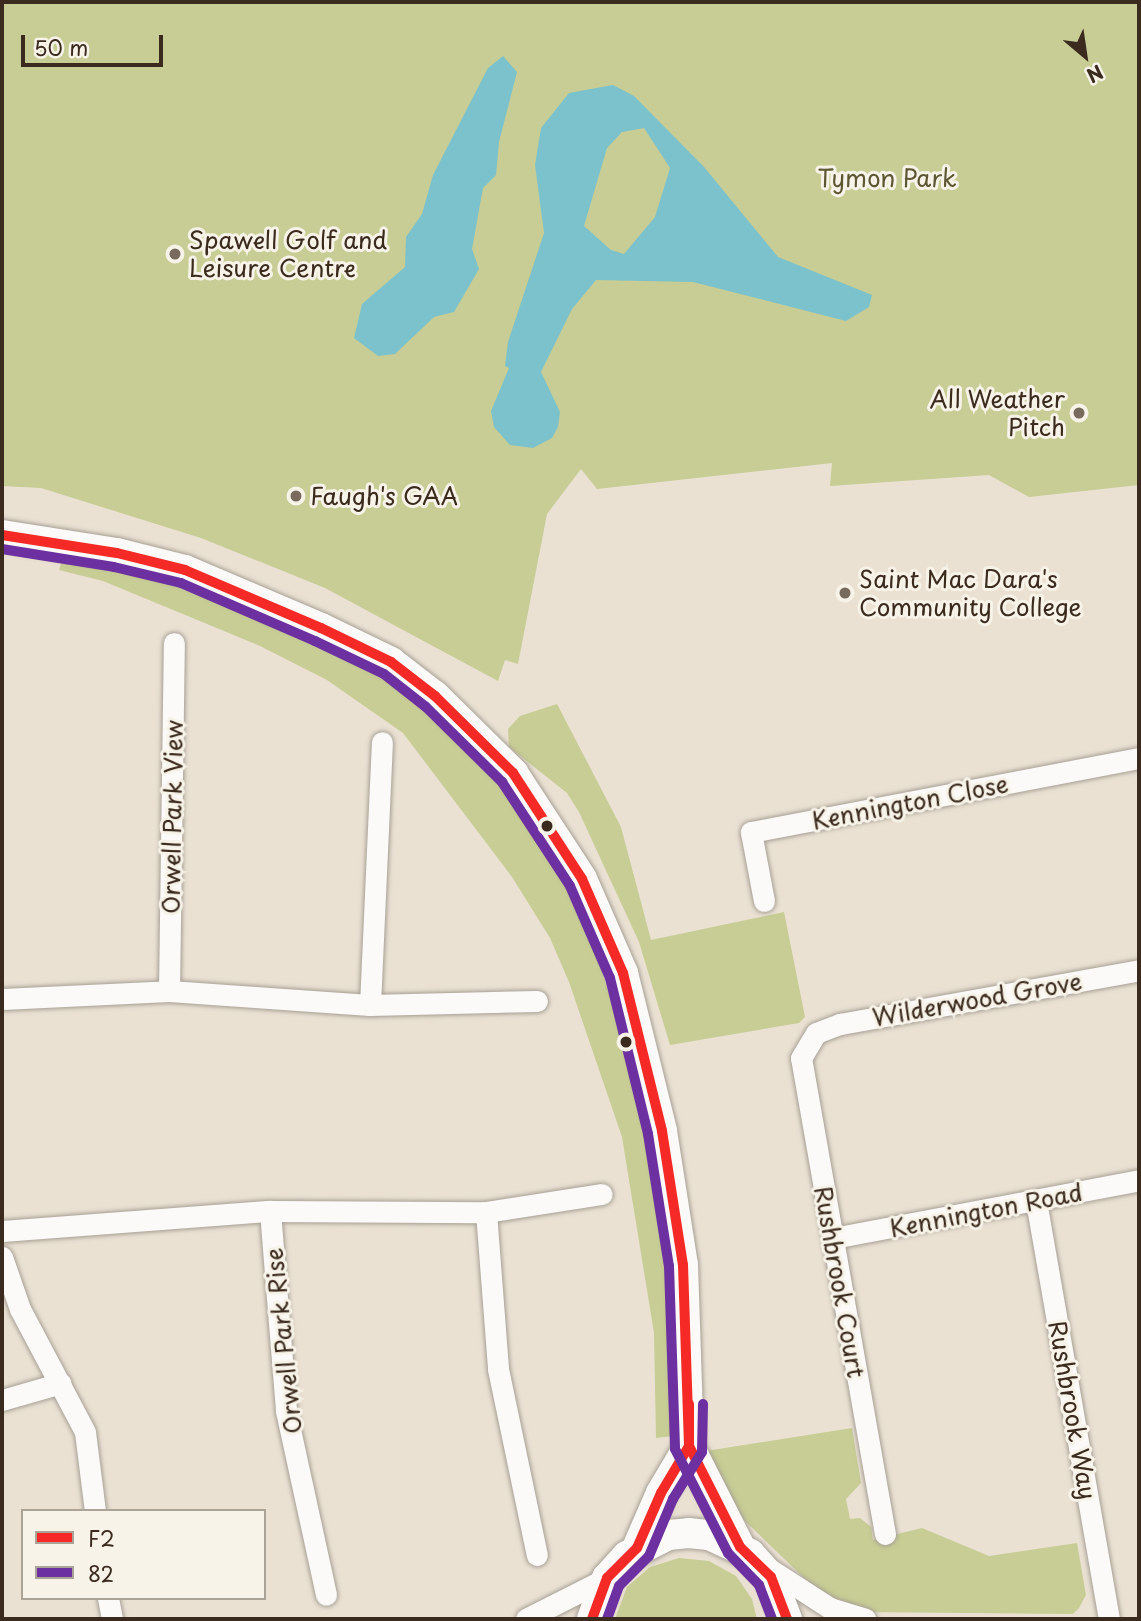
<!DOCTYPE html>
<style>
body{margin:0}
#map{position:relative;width:1141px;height:1621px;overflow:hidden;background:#eae1d3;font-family:"Playpen Sans",sans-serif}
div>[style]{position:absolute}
.green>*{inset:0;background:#c7cd94}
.water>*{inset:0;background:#7bc2cc}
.roads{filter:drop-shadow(0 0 2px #a7a096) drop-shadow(0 0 2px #a7a096)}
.street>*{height:21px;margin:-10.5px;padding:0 10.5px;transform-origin:10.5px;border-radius:10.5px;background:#fcfaf8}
.secondary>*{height:30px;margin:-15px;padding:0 15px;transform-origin:15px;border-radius:15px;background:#fcfaf8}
.bus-1>*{height:10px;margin:-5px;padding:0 5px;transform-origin:5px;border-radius:5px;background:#f52a26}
.bus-2>*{height:10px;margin:-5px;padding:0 5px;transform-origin:5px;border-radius:5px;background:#6c30a1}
.dots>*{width:19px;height:19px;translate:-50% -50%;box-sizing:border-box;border:4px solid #f7f3e8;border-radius:50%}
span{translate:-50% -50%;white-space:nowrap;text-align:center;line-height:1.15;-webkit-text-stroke:6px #f7f3e8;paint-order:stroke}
.park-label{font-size:24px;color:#5c5632}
.poi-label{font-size:24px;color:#3b2a1e}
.left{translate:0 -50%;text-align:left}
.right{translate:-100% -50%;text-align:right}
.street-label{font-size:24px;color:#3b2a1e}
.frame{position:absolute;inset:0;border:4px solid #3b2a1e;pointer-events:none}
.legend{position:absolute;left:21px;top:1509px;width:245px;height:91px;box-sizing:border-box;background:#f7f3e8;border:2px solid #aca397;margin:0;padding:9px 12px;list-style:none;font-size:21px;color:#3b2a1e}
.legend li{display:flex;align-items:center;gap:14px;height:35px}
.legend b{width:35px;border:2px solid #aca397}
.north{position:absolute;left:1050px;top:21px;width:70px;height:70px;-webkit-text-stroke:5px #f7f3e8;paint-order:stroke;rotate:151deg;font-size:19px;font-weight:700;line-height:28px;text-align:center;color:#3b2a1e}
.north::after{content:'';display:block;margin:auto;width:24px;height:32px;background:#3b2a1e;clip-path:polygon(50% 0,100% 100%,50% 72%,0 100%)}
.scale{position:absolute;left:21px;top:35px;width:142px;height:32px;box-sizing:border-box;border:4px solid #3b2a1e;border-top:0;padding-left:9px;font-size:21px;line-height:24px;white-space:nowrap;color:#3b2a1e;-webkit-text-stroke:5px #f7f3e8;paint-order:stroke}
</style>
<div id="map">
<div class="green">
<i style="clip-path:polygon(2px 2px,1139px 2px,1139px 485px,1029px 497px,989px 475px,830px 486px,832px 463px,597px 489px,581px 469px,547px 514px,518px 664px,505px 660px,498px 681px,325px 588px,201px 538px,41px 488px,2px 486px)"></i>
<i style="clip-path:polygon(63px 557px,191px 587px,391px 679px,416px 697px,479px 758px,515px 801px,566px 882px,588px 927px,633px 1069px,666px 1260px,673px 1348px,673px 1436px,656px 1438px,654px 1333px,622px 1137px,569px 982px,550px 938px,512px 877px,403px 733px,327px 680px,260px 646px,103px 581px,59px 570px)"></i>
<i style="clip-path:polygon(557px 704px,621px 827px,651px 940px,784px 912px,805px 1017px,799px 1023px,670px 1045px,639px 942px,579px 812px,567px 793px,509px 747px,508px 729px,520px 716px)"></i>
<i style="clip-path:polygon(852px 1428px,861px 1483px,846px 1499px,850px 1519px,860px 1518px,871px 1527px,873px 1540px,922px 1528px,989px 1556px,1077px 1543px,1086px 1595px,1079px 1608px,1073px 1614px,863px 1612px,832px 1599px,803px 1577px,744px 1520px,717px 1483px,706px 1451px)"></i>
<i style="clip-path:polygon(679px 1558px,709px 1561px,736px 1576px,752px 1599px,757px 1619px,615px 1619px,627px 1587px,650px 1567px)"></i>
</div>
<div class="water">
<i style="clip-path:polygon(503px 56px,517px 72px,499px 142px,496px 175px,483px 188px,472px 249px,479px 269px,454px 312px,434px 317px,395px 354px,378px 356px,354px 338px,362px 304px,405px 267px,406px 237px,422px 214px,433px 175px,488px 68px)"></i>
<i style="clip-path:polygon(evenodd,613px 85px,634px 96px,704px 167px,778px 257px,872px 295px,869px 307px,846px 321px,693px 282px,596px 280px,572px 309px,541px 372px,560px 412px,558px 427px,552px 438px,533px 448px,510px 445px,494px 427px,491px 411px,509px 368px,505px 366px,508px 342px,544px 233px,535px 165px,541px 128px,569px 93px,613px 85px,644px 128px,670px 168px,655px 217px,624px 254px,611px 250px,584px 226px,607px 148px,622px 132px,644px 128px)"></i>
</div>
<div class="roads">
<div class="street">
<i style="left:764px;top:901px;width:70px;rotate:-100.7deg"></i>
<i style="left:751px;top:832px;width:395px;rotate:-10.8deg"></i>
<i style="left:169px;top:991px;width:348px;rotate:-89.2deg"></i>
<i style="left:2px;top:999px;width:167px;rotate:-2.7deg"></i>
<i style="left:169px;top:991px;width:201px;rotate:4deg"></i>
<i style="left:370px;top:1005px;width:167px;rotate:-1.4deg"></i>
<i style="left:370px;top:1005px;width:263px;rotate:-87.4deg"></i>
<i style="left:1036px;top:1201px;width:424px;rotate:80.1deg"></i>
<i style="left:270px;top:1211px;width:201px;rotate:85.4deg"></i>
<i style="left:286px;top:1411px;width:188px;rotate:77.7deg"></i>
<i style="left:486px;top:1212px;width:157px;rotate:85.6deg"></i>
<i style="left:498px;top:1369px;width:190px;rotate:78.2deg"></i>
<i style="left:2px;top:1231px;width:269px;rotate:-4.3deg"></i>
<i style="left:270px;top:1211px;width:216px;rotate:0.3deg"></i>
<i style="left:486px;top:1212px;width:117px;rotate:-8.8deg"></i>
<i style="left:833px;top:1238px;width:311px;rotate:-10.7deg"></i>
<i style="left:2px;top:1257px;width:55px;rotate:70.9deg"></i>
<i style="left:20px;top:1309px;width:139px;rotate:62.1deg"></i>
<i style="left:85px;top:1432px;width:80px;rotate:82.8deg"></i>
<i style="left:2px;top:1400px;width:61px;rotate:-16.1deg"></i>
<i style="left:885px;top:1534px;width:483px;rotate:-100deg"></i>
<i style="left:801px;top:1058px;width:29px;rotate:-59deg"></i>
<i style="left:816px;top:1033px;width:26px;rotate:-21deg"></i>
<i style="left:840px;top:1024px;width:304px;rotate:-10.2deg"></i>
<i style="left:765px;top:1566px;width:77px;rotate:32.9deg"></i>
<i style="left:830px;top:1608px;width:37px;rotate:17deg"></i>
<i style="left:108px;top:1598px;width:21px;rotate:79deg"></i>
<i style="left:526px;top:1619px;width:91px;rotate:-26.8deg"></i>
</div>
<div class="secondary">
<i style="left:2px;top:535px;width:116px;rotate:8.9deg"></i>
<i style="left:117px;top:553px;width:70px;rotate:14deg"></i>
<i style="left:185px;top:570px;width:148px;rotate:23.1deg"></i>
<i style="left:321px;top:628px;width:78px;rotate:25.9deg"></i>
<i style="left:391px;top:662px;width:56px;rotate:37.7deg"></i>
<i style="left:435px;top:696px;width:110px;rotate:44.6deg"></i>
<i style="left:513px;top:773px;width:126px;rotate:56.9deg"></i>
<i style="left:582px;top:879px;width:103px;rotate:66.4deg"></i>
<i style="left:623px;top:973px;width:163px;rotate:76.1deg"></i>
<i style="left:662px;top:1131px;width:136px;rotate:81.1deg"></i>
<i style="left:683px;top:1265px;width:181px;rotate:88.1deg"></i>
<i style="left:689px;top:1446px;width:113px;rotate:63.2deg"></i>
<i style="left:637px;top:1548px;width:60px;rotate:-66.4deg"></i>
<i style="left:661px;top:1493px;width:55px;rotate:-59.2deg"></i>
<i style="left:592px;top:1619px;width:44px;rotate:-69.9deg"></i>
<i style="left:607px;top:1578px;width:30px;rotate:-48deg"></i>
<i style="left:627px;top:1556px;width:46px;rotate:-27.1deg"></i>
<i style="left:668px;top:1535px;width:21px;rotate:-5deg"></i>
<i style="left:689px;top:1533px;width:20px;rotate:6deg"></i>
<i style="left:709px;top:1535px;width:45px;rotate:24.9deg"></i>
<i style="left:750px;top:1554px;width:31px;rotate:48deg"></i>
<i style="left:771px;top:1577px;width:45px;rotate:69.1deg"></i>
</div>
</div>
<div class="bus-1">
<i style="left:2px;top:535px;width:116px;rotate:8.9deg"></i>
<i style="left:117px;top:553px;width:70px;rotate:14deg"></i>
<i style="left:185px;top:570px;width:148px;rotate:23.1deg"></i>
<i style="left:321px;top:628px;width:78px;rotate:25.9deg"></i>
<i style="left:391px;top:662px;width:56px;rotate:37.7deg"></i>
<i style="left:435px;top:696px;width:110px;rotate:44.6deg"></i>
<i style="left:513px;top:773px;width:126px;rotate:56.9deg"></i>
<i style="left:582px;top:879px;width:103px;rotate:66.4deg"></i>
<i style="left:623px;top:973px;width:163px;rotate:76.1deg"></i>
<i style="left:662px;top:1131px;width:136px;rotate:81.1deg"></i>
<i style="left:683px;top:1265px;width:181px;rotate:88.1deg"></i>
<i style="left:689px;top:1446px;width:113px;rotate:63.2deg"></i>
<i style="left:740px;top:1547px;width:43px;rotate:44.1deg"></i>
<i style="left:771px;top:1577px;width:45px;rotate:69.1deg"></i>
<i style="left:592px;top:1619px;width:44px;rotate:-69.9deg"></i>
<i style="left:607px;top:1578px;width:42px;rotate:-45deg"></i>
<i style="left:637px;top:1548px;width:60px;rotate:-66.4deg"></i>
<i style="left:661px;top:1493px;width:55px;rotate:-59.2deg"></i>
<i style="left:689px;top:1446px;width:42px;rotate:-90deg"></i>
</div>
<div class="bus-2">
<i style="left:2px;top:549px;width:113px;rotate:9.1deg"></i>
<i style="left:114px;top:567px;width:69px;rotate:13.4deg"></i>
<i style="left:181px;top:583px;width:146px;rotate:23.4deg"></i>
<i style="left:315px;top:641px;width:76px;rotate:25.6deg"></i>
<i style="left:384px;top:674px;width:53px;rotate:38.2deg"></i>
<i style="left:426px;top:707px;width:107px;rotate:44.6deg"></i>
<i style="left:502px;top:782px;width:124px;rotate:56.8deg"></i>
<i style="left:570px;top:886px;width:100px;rotate:66.5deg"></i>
<i style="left:610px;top:978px;width:161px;rotate:76.3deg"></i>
<i style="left:648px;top:1134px;width:134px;rotate:81deg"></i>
<i style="left:669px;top:1266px;width:183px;rotate:88.1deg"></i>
<i style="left:675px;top:1449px;width:117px;rotate:63deg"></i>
<i style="left:728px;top:1553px;width:45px;rotate:45.9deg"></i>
<i style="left:759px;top:1585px;width:36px;rotate:69deg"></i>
<i style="left:607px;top:1619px;width:35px;rotate:-70deg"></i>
<i style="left:619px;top:1586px;width:42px;rotate:-45deg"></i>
<i style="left:649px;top:1556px;width:62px;rotate:-67.2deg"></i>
<i style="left:673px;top:1499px;width:55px;rotate:-58.3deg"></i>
<i style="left:702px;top:1452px;width:48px;rotate:-88.8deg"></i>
</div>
<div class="dots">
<i style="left:175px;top:254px;background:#786a5d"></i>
<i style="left:1079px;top:413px;background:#786a5d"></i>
<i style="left:296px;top:496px;background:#786a5d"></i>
<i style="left:845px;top:593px;background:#786a5d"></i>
<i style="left:547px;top:826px;background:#3b2a1e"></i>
<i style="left:626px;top:1042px;background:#3b2a1e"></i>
</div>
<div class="park-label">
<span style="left:887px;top:178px">Tymon Park</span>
</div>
<div class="poi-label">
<span class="left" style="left:189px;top:254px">Spawell Golf and<br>Leisure Centre</span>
<span class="right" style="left:1065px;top:413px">All Weather<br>Pitch</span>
<span class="left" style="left:310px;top:496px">Faugh's GAA</span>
<span class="left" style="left:859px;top:593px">Saint Mac Dara's<br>Community College</span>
</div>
<div class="street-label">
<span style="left:910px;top:802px;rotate:-11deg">Kennington Close</span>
<span style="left:172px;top:817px;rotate:-89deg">Orwell Park View</span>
<span style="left:977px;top:999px;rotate:-10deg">Wilderwood Grove</span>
<span style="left:986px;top:1210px;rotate:-11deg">Kennington Road</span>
<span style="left:840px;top:1282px;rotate:80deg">Rushbrook Court</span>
<span style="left:283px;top:1341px;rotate:-96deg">Orwell Park Rise</span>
<span style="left:1073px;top:1410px;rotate:80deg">Rushbrook Way</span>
</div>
<div class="frame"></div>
<ul class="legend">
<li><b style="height:9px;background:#f52a26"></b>F2</li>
<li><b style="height:9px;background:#6c30a1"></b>82</li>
</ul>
<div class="north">N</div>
<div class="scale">50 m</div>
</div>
